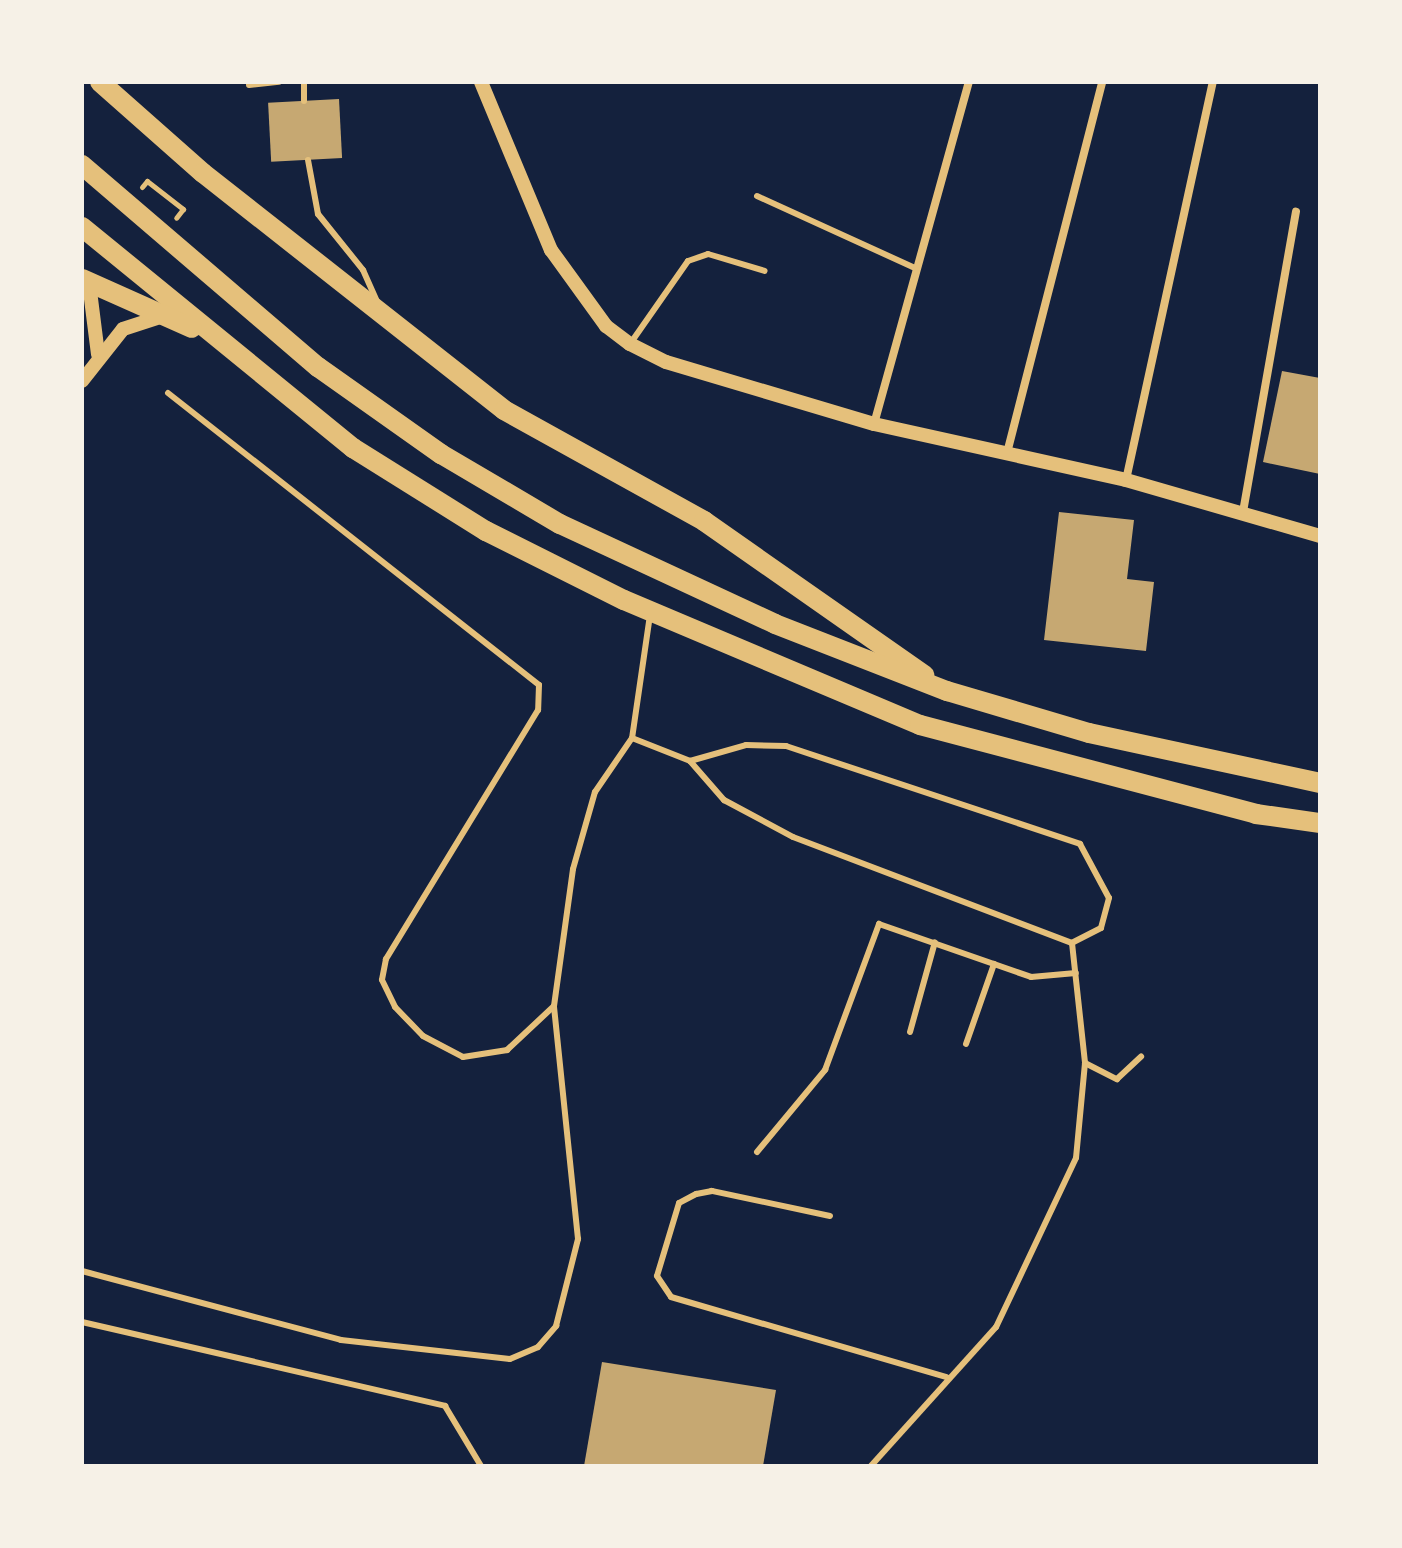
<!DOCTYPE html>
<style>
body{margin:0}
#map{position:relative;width:1402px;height:1548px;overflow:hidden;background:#14213d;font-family:"PT Sans",sans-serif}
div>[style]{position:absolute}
.building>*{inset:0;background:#c6a872;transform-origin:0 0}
.path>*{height:5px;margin:-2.5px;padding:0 2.5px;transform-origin:2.5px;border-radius:2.5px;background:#e5c07b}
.service>*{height:6px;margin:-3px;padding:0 3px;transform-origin:3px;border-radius:3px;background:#e5c07b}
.minor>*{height:8px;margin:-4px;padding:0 4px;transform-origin:4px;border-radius:4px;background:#e5c07b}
.tertiary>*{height:14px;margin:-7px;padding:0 7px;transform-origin:7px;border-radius:7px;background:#e5c07b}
.trunk>*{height:20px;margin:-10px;padding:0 10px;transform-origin:10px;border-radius:10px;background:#e5c07b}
span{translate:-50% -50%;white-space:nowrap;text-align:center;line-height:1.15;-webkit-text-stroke:6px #f6f1e7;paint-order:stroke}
.frame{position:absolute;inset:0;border:84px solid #f6f1e7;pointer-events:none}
</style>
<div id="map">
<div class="building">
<i style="left:339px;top:99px;width:59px;height:71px;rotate:87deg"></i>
<i style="clip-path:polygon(1282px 371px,1320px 378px,1320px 474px,1263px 462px)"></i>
<i style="clip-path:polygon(1059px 512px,1134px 520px,1127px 579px,1154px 582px,1146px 651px,1044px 640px)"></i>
<i style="clip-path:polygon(602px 1362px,776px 1390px,763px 1466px,584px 1466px)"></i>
</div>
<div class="path">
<i style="left:142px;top:187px;width:8px;rotate:-50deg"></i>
<i style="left:147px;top:181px;width:46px;rotate:37.9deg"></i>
<i style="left:183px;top:209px;width:11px;rotate:128deg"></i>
</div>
<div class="service">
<i style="left:304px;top:82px;width:19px;rotate:90deg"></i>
<i style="left:249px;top:85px;width:30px;rotate:-6deg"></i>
<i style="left:308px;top:160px;width:55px;rotate:79.5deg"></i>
<i style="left:318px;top:214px;width:72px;rotate:51.2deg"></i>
<i style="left:363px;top:270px;width:35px;rotate:66deg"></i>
<i style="left:757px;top:196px;width:176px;rotate:24.5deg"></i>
<i style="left:630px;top:344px;width:101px;rotate:-55.1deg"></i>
<i style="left:688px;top:261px;width:21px;rotate:-19deg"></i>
<i style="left:708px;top:254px;width:59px;rotate:16.6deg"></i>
<i style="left:168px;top:393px;width:472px;rotate:38.2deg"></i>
<i style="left:539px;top:685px;width:25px;rotate:92deg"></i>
<i style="left:538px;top:710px;width:292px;rotate:121.4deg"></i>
<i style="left:386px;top:959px;width:21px;rotate:101deg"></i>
<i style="left:382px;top:980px;width:30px;rotate:64deg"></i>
<i style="left:395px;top:1007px;width:40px;rotate:46deg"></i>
<i style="left:423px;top:1036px;width:45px;rotate:27.7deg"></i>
<i style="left:463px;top:1057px;width:45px;rotate:-9deg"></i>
<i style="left:507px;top:1050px;width:64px;rotate:-43.1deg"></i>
<i style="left:650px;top:615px;width:124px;rotate:98.3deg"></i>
<i style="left:632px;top:738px;width:62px;rotate:21.6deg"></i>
<i style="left:690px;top:761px;width:52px;rotate:48.9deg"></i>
<i style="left:724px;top:800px;width:78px;rotate:28.2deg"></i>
<i style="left:793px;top:837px;width:298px;rotate:20.8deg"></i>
<i style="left:1072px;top:943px;width:121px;rotate:83.8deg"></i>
<i style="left:1085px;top:1063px;width:95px;rotate:95.4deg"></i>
<i style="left:1076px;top:1158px;width:187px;rotate:115.3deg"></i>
<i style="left:996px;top:1327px;width:187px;rotate:132deg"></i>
<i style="left:690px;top:761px;width:58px;rotate:-15.9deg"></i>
<i style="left:746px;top:745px;width:40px;rotate:1.4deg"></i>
<i style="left:786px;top:746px;width:310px;rotate:18.4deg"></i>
<i style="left:1080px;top:844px;width:61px;rotate:61.8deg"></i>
<i style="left:1109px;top:898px;width:31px;rotate:105deg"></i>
<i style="left:1101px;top:928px;width:33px;rotate:153deg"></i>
<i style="left:910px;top:1032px;width:93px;rotate:-74.5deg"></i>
<i style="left:966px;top:1044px;width:85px;rotate:-70.7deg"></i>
<i style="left:1085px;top:1063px;width:36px;rotate:27deg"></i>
<i style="left:1117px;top:1079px;width:33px;rotate:-43deg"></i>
<i style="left:757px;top:1152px;width:107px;rotate:-50.3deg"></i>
<i style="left:825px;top:1070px;width:156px;rotate:-69.7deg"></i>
<i style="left:879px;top:924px;width:161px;rotate:19.2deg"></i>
<i style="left:1031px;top:977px;width:45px;rotate:-5.1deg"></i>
<i style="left:830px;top:1216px;width:121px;rotate:-168deg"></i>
<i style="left:712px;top:1191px;width:16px;rotate:169deg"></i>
<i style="left:696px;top:1194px;width:19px;rotate:152deg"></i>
<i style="left:679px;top:1203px;width:76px;rotate:106.8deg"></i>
<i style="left:657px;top:1276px;width:25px;rotate:56deg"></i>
<i style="left:671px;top:1297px;width:287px;rotate:16.2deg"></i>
<i style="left:82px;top:1271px;width:268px;rotate:14.9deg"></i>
<i style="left:341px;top:1340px;width:170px;rotate:6.4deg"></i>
<i style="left:510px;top:1359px;width:30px;rotate:-23deg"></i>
<i style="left:538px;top:1347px;width:28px;rotate:-49deg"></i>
<i style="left:556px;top:1326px;width:90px;rotate:-75.8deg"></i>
<i style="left:578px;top:1239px;width:234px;rotate:-95.9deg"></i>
<i style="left:554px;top:1006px;width:138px;rotate:-82.1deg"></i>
<i style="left:573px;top:869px;width:80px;rotate:-74.1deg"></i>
<i style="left:595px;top:792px;width:65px;rotate:-55.6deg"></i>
<i style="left:82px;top:1322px;width:373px;rotate:13deg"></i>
<i style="left:445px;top:1406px;width:70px;rotate:59deg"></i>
</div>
<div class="minor">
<i style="left:874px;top:424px;width:355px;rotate:-74.5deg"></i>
<i style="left:1007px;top:453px;width:383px;rotate:-75.6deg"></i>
<i style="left:1126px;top:480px;width:407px;rotate:-77.7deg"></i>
<i style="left:1243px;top:512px;width:305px;rotate:-80deg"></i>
</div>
<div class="tertiary">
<i style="left:481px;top:82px;width:182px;rotate:67.4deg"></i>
<i style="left:551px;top:250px;width:94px;rotate:54.1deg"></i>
<i style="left:606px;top:326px;width:30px;rotate:37deg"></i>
<i style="left:630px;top:344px;width:40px;rotate:26.6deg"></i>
<i style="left:666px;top:362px;width:217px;rotate:16.6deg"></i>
<i style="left:874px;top:424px;width:258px;rotate:12.5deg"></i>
<i style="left:1126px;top:480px;width:202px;rotate:16.1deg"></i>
<i style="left:89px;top:283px;width:72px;rotate:82.8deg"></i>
<i style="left:82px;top:381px;width:66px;rotate:-51.7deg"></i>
<i style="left:123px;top:329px;width:42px;rotate:-18deg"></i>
</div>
<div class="trunk">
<i style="left:100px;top:82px;width:137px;rotate:41.5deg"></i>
<i style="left:203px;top:173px;width:383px;rotate:38.2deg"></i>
<i style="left:504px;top:410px;width:229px;rotate:29deg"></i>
<i style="left:704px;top:521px;width:269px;rotate:35deg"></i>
<i style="left:82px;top:165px;width:311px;rotate:40.6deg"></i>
<i style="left:318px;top:367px;width:151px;rotate:35.3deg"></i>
<i style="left:441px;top:454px;width:138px;rotate:30.5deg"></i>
<i style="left:560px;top:524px;width:237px;rotate:24.9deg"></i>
<i style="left:775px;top:624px;width:185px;rotate:21.3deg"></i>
<i style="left:947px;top:691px;width:148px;rotate:16.5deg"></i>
<i style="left:1089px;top:733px;width:236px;rotate:12.2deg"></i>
<i style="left:82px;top:227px;width:350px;rotate:39.2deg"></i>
<i style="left:353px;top:448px;width:157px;rotate:32deg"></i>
<i style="left:486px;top:531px;width:154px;rotate:26.6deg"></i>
<i style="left:624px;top:600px;width:321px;rotate:22.9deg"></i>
<i style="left:920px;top:725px;width:348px;rotate:14.8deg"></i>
<i style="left:1256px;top:814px;width:65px;rotate:8deg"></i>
<i style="left:82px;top:279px;width:120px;rotate:24deg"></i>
</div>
<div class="frame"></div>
</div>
